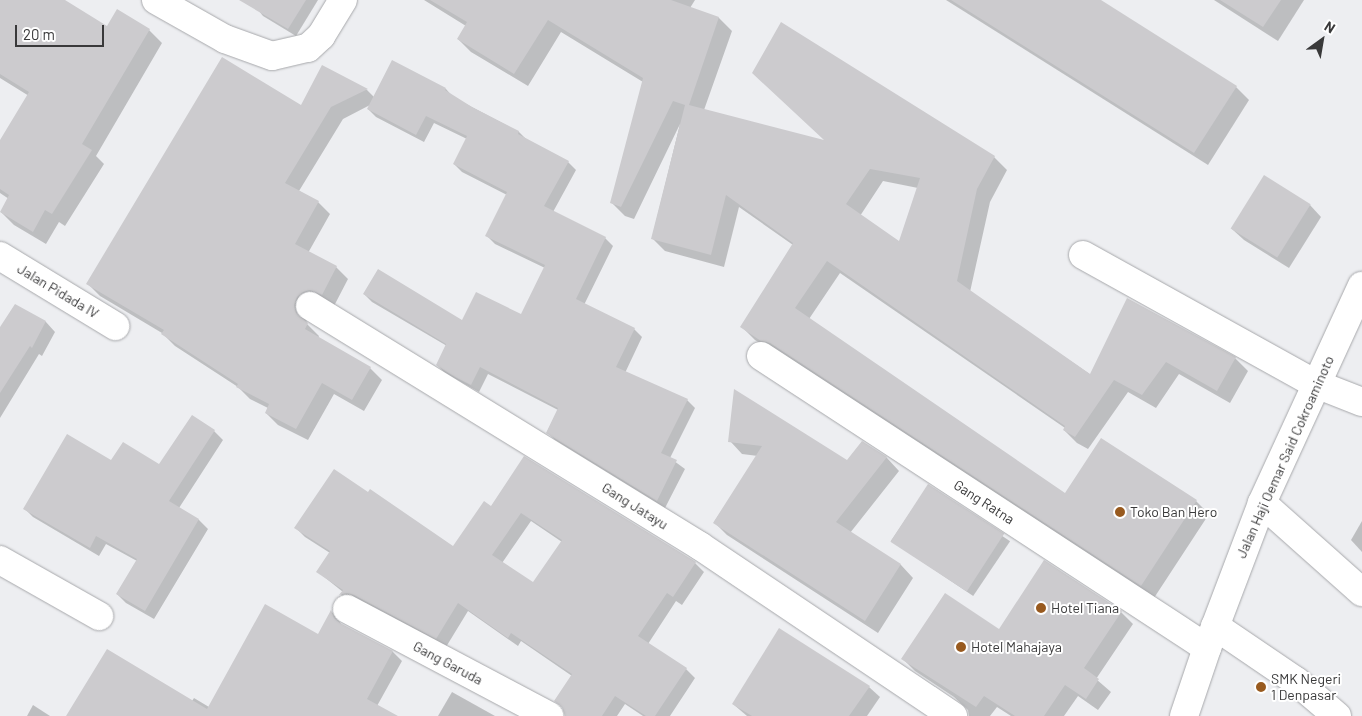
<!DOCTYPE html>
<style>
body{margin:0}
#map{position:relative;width:1362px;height:716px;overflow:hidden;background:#edeef1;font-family:Barlow,sans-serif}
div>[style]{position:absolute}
.shadow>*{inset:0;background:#0003;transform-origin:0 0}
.building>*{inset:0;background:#cccbce;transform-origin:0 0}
.roads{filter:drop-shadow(0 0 1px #a7a8ab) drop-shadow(0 0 1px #a7a8ab)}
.minor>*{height:28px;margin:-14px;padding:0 14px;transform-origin:14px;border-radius:14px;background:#fff}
.highway>*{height:28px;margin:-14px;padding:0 14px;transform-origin:14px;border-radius:14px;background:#fff}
.dots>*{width:14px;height:14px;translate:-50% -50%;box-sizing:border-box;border:2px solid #fff;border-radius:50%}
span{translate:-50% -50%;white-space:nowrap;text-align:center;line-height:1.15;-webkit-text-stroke:4px #fff;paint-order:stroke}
.street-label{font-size:14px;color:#39393a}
.poi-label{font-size:14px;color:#39393a}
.left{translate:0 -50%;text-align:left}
.north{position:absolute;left:1297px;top:15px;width:50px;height:50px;-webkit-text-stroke:4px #fff;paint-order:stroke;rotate:32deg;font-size:14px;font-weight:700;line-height:20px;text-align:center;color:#39393a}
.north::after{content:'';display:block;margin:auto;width:18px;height:22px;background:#39393a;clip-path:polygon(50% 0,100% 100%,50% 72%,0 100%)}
.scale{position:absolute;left:15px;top:25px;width:89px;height:22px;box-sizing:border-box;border:2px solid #39393a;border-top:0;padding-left:6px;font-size:15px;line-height:18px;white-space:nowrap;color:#39393a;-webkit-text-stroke:4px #fff;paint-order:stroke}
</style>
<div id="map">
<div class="shadow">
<i style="clip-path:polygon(0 0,62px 0,108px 28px,149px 30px,162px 43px,96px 156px,104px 164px,65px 226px,59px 222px,46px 244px,14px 225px,1px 212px,9px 199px,0 193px,0 143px,29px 96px,0 78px)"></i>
<i style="clip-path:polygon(250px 0,318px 0,296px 36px,263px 16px)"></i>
<i style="clip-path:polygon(evenodd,424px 0,695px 0,690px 8px,719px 18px,732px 31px,704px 110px,827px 142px,994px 157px,1007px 170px,990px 202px,970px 292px,1091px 375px,1127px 300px,1235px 358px,1248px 371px,1230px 403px,1179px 374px,1156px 408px,1128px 392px,1088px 449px,1077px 443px,1064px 430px,1065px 428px,840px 273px,809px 319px,1065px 495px,1196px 501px,1209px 514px,1154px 598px,755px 340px,742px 327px,793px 245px,739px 207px,724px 267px,665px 251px,652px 238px,680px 124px,634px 219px,625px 216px,612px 203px,643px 82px,561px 32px,528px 86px,471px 52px,458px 39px,466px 26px,424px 0,883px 181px,918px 188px,899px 243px,860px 216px,883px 181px)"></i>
<i style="clip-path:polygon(946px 0,1099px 0,1236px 87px,1249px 100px,1208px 165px)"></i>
<i style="clip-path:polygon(1214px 0,1304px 0,1278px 41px)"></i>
<i style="clip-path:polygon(323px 67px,367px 90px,374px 97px,446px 89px,453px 97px,519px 132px,527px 140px,568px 162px,576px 170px,553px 212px,605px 238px,613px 246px,584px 305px,634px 329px,642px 337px,625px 373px,687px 400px,695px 408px,670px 458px,685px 469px,665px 508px,555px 440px,547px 432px,558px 410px,488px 374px,479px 392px,445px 373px,437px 365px,447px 346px,372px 302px,364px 294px,463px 322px,522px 316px,545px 268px,495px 244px,487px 236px,507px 195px,462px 172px,454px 164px,467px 139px,434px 123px,424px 142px,376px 117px,368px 109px,370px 105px,343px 119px,299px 191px,318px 202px,330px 214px,308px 253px,336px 267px,348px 279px,334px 306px,306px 319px,307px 324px,319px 336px,318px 338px,370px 368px,382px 380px,364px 411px,334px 394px,308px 440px,278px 425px,266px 413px,268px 408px,250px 399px,238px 387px,175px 346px,162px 333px,100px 296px,88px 284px,301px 107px)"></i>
<i style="clip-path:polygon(1310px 205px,1321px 217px,1289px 268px,1244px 240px,1232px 229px)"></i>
<i style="clip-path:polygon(15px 305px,46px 322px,55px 332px,42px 356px,39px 354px,0 418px,0 329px)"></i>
<i style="clip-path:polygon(735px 391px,847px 461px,862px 442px,887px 458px,899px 471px,850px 533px,901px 565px,913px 578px,878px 633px,727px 535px,714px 522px,758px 456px,742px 454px,730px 441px)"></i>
<i style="clip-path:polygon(192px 417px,214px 431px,223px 440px,179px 508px,199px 520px,208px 529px,154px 619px,126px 603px,117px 594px,137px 561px,106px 544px,99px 556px,33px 517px,24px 508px,112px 462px,159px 466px)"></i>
<i style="clip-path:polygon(evenodd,524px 458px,695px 563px,704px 572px,682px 605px,676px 601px,648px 644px,686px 669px,695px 678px,670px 716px,643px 716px,625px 704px,617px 716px,566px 716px,564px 709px,556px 701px,572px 676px,521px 641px,518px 646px,468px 611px,446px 647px,350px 604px,341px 595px,343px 592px,318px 572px,330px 553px,305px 537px,296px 528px,454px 548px,491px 507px,524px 458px,531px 521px,562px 542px,533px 584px,502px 563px,531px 521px)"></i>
<i style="left:928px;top:486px;width:99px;height:66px;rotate:34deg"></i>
<i style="clip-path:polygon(1362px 521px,1362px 552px,1351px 540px)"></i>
<i style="clip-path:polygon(332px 612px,342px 625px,393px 652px,402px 661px,377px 706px,395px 716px,68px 716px,192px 701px,194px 698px,209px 707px,319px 636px)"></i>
<i style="clip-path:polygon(1121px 612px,1133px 624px,1096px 679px,1111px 692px,1098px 710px,1078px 696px,1064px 716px,1011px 716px,997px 707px,990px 716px,969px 716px,968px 710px,954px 697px,915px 671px,903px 659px,1000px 631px)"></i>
<i style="clip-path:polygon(869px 687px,880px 697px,867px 716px,747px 716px,733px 704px)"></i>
<i style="clip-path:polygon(452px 692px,495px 716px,438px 716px)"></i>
<i style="clip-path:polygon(33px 705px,50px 716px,27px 716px)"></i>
</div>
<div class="building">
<i style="clip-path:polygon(0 0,65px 0,107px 26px,117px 9px,150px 29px,82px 144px,92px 150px,52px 214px,45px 210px,33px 232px,0 212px,9px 195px,0 189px,0 140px,29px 92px,0 74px)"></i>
<i style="clip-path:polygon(239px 0,306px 0,288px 29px)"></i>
<i style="clip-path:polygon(evenodd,430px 0,671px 0,719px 17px,689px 105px,824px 140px,752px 73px,781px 22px,995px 156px,977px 189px,957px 281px,1090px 374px,1127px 298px,1236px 357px,1217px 391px,1166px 362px,1142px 395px,1114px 380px,1075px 437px,1063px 430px,1065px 426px,827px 261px,795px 308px,1065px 493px,1101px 438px,1197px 500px,1141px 586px,770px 343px,761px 341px,740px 327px,793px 243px,726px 195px,711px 255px,651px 239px,685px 105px,673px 101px,621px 207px,610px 203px,643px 78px,548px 20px,514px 74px,457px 39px,467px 22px,430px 0,870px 169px,920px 178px,899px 241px,846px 204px,870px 169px)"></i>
<i style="clip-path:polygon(951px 0,1101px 0,1237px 86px,1194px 153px)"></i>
<i style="clip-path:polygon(1220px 0,1281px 0,1263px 27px)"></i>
<i style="clip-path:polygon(222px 57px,301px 105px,322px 65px,368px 89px,331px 107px,285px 183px,319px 201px,295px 244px,337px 266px,322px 295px,310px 290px,303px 292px,297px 297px,294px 305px,296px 313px,308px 323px,305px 329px,371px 367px,352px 400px,322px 383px,296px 429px,265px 413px,269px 404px,236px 387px,238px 384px,161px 334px,164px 330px,86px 284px)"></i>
<i style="clip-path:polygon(392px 60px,446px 88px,445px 90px,472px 107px,519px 131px,518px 134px,569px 161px,544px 206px,606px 237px,576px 299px,635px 328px,616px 367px,688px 399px,661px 453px,677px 460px,657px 501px,546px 433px,558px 408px,480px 367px,471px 385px,455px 377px,436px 365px,446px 344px,363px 294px,378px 269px,462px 320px,476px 292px,521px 314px,545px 265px,485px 236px,507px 192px,453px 164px,467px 136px,426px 116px,416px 135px,367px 109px)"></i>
<i style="left:1264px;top:175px;width:55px;height:63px;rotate:32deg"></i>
<i style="clip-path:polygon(15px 304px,46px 321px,32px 348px,30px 346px,0 393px,0 327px)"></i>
<i style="clip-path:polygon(734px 389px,847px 460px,862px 441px,887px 457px,836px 522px,901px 564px,865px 621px,713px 523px,762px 446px,728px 442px)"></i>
<i style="clip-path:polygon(192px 415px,215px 430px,169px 501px,199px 519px,145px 611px,116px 594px,137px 559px,96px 536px,90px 548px,23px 509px,67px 434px,111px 460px,123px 442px,159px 464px)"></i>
<i style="clip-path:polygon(evenodd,524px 456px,696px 562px,673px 597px,667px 593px,638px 636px,687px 668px,655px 716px,646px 716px,615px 696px,602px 716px,565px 716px,562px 707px,554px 701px,572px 674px,511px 633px,508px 638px,458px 603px,436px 639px,354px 595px,347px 593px,339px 595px,343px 590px,316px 572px,330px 551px,294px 528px,334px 469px,368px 492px,370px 489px,453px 546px,484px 501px,491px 506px,524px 456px,521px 513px,562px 540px,533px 582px,492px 555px,521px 513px)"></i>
<i style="left:928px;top:484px;width:91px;height:69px;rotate:33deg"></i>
<i style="clip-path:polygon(1044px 560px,1122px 611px,1084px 668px,1099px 679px,1086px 699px,1065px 685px,1044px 716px,1015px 716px,984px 696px,976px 707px,901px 659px,945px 593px,999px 629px)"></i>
<i style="clip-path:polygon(265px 604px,318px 634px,331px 610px,334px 618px,340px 623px,393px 651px,367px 699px,398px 716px,66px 716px,107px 649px,207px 709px)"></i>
<i style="clip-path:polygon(779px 628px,870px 686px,849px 716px,752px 716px,732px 704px)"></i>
</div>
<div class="roads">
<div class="minor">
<i style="left:156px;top:0;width:79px;rotate:29.5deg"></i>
<i style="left:225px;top:39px;width:50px;rotate:19.9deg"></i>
<i style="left:272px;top:56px;width:37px;rotate:-13deg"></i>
<i style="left:308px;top:48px;width:18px;rotate:-43deg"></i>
<i style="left:321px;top:36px;width:42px;rotate:-58.6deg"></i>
<i style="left:1083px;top:255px;width:266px;rotate:29deg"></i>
<i style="left:1316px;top:384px;width:49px;rotate:21.4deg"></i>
<i style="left:0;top:256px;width:135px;rotate:31.3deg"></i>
<i style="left:310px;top:306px;width:458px;rotate:31.6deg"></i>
<i style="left:700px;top:546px;width:305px;rotate:33.9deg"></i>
<i style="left:761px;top:356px;width:533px;rotate:33.21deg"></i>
<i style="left:1262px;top:503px;width:134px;rotate:41.7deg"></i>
<i style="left:0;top:560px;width:114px;rotate:29.5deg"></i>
<i style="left:347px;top:609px;width:229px;rotate:27.9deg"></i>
<i style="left:1215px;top:626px;width:98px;rotate:34.2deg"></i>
<i style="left:1296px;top:681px;width:54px;rotate:40.5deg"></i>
</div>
<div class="highway">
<i style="left:1184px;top:716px;width:72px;rotate:-71.3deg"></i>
<i style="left:1207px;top:648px;width:155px;rotate:-69.2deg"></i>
<i style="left:1262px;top:503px;width:239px;rotate:-65.3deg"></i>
</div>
</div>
<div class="dots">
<i style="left:1120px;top:512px;background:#985a1f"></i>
<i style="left:1041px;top:608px;background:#985a1f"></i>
<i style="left:961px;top:647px;background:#985a1f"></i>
<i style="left:1261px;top:687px;background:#985a1f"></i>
</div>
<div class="street-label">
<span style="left:58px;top:291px;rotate:31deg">Jalan Pidada IV</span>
<span style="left:1285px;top:457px;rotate:-66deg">Jalan Haji Oemar Said Cokroaminoto</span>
<span style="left:984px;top:502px;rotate:33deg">Gang Ratna</span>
<span style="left:635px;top:506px;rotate:32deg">Gang Jatayu</span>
<span style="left:448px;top:663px;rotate:28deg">Gang Garuda</span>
</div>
<div class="poi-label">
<span class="left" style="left:1130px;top:512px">Toko Ban Hero</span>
<span class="left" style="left:1051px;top:608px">Hotel Tiana</span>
<span class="left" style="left:971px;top:647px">Hotel Mahajaya</span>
<span class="left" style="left:1271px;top:687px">SMK Negeri<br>1 Denpasar</span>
</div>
<div class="north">N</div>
<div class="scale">20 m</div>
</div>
